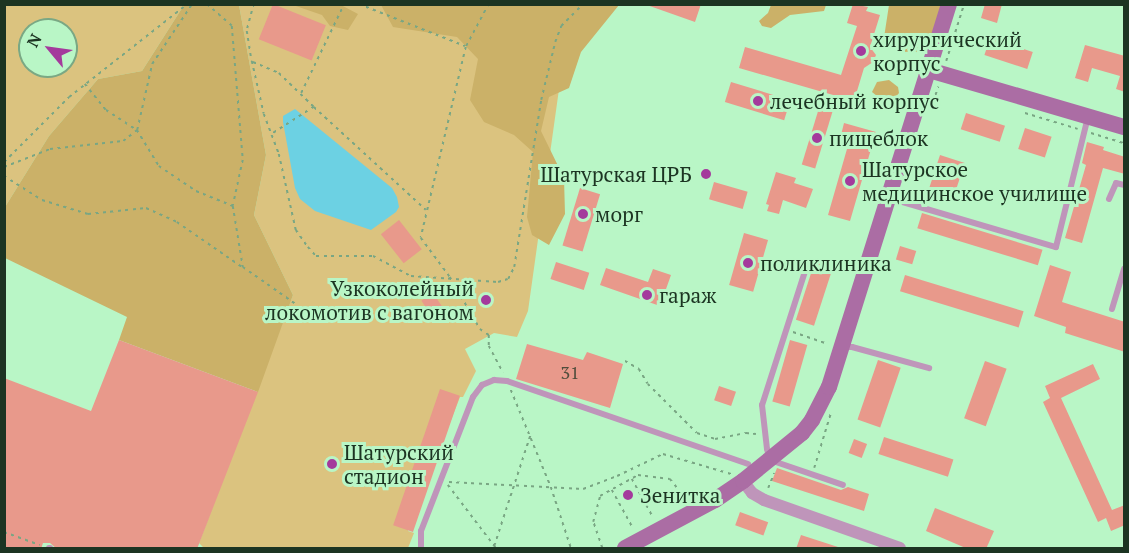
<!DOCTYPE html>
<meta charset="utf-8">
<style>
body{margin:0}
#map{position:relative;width:1129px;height:553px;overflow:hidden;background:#b9f6c6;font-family:"PT Serif",serif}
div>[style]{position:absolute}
.green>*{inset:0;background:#dbc37f}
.forest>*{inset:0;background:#cbb168}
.water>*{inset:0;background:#6cd1e3}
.building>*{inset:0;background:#e8998b;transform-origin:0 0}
.path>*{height:1.5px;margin-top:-0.75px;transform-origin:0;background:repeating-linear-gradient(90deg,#79a683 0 3px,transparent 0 7.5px)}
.lane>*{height:6px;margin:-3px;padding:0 3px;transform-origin:3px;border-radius:3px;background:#bf95ba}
.street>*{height:12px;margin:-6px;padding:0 6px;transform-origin:6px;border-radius:6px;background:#bf95ba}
.secondary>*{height:16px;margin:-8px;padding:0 8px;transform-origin:8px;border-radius:8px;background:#ab6da4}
.dots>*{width:16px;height:16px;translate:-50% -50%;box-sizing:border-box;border:3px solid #b9f6c6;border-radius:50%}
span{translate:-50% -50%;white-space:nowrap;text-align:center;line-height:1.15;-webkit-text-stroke:6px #b9f6c6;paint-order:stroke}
.number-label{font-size:18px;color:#4f4d3c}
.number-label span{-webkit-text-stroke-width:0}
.poi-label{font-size:21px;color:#1c3422}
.left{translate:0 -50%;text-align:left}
.right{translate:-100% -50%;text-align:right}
.frame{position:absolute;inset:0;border:6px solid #1c3422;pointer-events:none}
.north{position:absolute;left:18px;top:18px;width:60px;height:60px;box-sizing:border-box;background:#b9f6c6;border:2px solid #7aa884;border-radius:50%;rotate:299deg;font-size:16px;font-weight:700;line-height:24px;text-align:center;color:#1c3422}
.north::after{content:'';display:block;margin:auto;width:21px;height:27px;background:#a43a9c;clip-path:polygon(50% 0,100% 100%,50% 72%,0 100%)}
</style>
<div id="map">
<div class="green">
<i style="clip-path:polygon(evenodd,5px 5px,184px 5px,142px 71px,98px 79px,49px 136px,5px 207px,5px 5px,30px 30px,66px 30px,66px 66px,30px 66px,30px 30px)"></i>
<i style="clip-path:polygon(239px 5px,601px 5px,567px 32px,528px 311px,517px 337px,494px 333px,465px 349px,476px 371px,463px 397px,460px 397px,408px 531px,414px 533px,408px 548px,204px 548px,199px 543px,293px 295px,254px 215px,266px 155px)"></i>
</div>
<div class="forest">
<i style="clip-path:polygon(448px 4px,619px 5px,581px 52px,569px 88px,549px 97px,541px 131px,564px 178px,565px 214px,549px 245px,532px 235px,527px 217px,533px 152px,514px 135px,484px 122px,470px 100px,478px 59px,457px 37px,393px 27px,381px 5px)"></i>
<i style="clip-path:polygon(184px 5px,239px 5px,266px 155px,254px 215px,293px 295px,258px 392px,119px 340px,127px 317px,5px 258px,5px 207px,49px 136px,98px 79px,142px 71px)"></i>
<i style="clip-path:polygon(293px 5px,341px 5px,358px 14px,348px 30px,330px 26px,322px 15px)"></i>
<i style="clip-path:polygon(771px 5px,771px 4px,826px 5px,824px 11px,790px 15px,771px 28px,762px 26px,759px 21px,768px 13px)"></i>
<i style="clip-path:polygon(889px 5px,943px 5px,928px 50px,923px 54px,913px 51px,905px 52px,883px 44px)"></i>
<i style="clip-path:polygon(889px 80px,898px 87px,899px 93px,894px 99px,877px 96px,872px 92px,877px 82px)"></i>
</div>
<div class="water">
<i style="clip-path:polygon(295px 109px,392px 188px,397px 197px,399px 207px,396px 212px,371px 230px,315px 211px,300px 199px,295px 188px,283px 122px,283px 116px)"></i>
</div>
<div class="building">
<i style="left:273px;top:4px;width:57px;height:38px;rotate:22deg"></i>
<i style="clip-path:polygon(644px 4px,701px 4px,695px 22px)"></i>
<i style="clip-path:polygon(853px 4px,868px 7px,866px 11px,880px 15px,870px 47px,876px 55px,873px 62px,864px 68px,854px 101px,739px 68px,745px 47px,841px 75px,857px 26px,847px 23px)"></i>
<i style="clip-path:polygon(985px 4px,1002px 4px,997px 23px,981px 18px)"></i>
<i style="left:990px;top:38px;width:45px;height:18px;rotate:18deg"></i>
<i style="clip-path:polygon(1085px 45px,1125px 56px,1125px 92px,1116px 89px,1120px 76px,1092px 68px,1088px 82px,1075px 78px)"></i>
<i style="left:731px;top:82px;width:62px;height:21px;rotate:17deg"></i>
<i style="left:819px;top:108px;width:14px;height:59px;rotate:17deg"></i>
<i style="left:966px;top:113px;width:41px;height:17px;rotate:18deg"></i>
<i style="clip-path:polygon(844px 123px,876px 132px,850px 221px,828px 215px,849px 142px,840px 139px)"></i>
<i style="left:1025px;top:128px;width:28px;height:22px;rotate:18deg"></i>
<i style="clip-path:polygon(1087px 142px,1104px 147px,1103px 150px,1125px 157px,1125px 174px,1103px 168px,1082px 243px,1065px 238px,1086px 165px,1082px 163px)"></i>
<i style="left:940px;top:155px;width:26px;height:34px;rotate:18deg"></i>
<i style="clip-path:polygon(776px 172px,796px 178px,794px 183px,813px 189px,806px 208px,783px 200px,779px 214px,767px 211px,769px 205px,766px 204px)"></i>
<i style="left:714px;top:182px;width:35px;height:18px;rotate:16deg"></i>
<i style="left:580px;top:188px;width:21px;height:60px;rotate:17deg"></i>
<i style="left:922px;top:213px;width:126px;height:16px;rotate:17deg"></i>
<i style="left:399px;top:220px;width:37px;height:23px;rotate:52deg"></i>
<i style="left:744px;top:233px;width:25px;height:54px;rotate:16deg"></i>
<i style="left:900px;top:246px;width:17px;height:14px;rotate:17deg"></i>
<i style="left:816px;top:258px;width:19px;height:65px;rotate:18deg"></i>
<i style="left:556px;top:262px;width:35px;height:18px;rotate:18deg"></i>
<i style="clip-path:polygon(1050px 265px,1071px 272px,1062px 302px,1125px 322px,1125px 352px,1065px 333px,1066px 327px,1034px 316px)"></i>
<i style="clip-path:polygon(606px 268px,648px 282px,653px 269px,671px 275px,660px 306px,600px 285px)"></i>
<i style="left:905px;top:275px;width:124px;height:17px;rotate:17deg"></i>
<i style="left:433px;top:293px;width:22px;height:14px;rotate:56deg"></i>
<i style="clip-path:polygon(119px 340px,258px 392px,197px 549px,57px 549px,50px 543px,43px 543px,41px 549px,4px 549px,4px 378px,91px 411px)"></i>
<i style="left:790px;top:340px;width:18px;height:64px;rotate:16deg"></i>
<i style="clip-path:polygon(527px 344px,583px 360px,587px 352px,623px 364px,610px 408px,516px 379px)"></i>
<i style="left:878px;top:360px;width:24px;height:63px;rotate:19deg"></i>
<i style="left:985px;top:361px;width:23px;height:61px;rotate:20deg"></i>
<i style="clip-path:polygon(1093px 364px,1100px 379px,1061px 398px,1112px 510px,1125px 505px,1125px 525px,1111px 531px,1106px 518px,1098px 522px,1043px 402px,1050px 398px,1045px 386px)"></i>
<i style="left:719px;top:386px;width:18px;height:15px;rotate:19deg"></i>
<i style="left:440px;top:389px;width:21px;height:144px;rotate:19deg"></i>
<i style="left:884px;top:437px;width:73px;height:18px;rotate:18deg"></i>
<i style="left:854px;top:439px;width:14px;height:15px;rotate:21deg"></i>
<i style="clip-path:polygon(777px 468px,841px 490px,848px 487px,869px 494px,864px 511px,772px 481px)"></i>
<i style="clip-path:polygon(935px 508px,994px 531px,986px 549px,968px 549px,926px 531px)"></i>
<i style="left:740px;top:512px;width:30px;height:14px;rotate:20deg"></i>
<i style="clip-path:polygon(801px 535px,838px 547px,837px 549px,796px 549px)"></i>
</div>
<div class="path">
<i style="left:207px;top:4px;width:33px;rotate:41deg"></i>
<i style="left:232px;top:26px;width:134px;rotate:85.3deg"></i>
<i style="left:243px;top:160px;width:47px;rotate:102.3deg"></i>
<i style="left:233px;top:206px;width:62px;rotate:80.7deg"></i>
<i style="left:243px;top:267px;width:66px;rotate:35.1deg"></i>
<i style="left:254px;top:4px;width:28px;rotate:105deg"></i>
<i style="left:247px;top:31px;width:30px;rotate:81deg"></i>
<i style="left:252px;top:61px;width:54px;rotate:77.2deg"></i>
<i style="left:264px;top:114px;width:43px;rotate:69.4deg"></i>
<i style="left:279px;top:154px;width:78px;rotate:77.4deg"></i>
<i style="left:296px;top:230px;width:21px;rotate:55deg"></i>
<i style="left:308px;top:247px;width:12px;rotate:48deg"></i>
<i style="left:316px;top:256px;width:57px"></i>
<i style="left:373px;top:256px;width:43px;rotate:27.8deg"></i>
<i style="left:411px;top:276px;width:87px;rotate:3.9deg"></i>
<i style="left:498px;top:282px;width:10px;rotate:-17deg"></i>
<i style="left:508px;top:279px;width:13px;rotate:-63deg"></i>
<i style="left:514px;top:267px;width:169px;rotate:-80.8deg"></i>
<i style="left:541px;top:100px;width:60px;rotate:-76.4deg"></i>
<i style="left:555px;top:42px;width:17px;rotate:-69deg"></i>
<i style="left:561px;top:26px;width:31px;rotate:-45deg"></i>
<i style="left:359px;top:4px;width:114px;rotate:21.6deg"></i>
<i style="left:489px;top:4px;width:49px;rotate:118.1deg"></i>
<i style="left:466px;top:47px;width:196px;rotate:103.3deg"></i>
<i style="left:421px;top:238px;width:49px;rotate:53.4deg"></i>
<i style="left:450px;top:277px;width:60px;rotate:60deg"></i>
<i style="left:480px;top:329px;width:11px;rotate:34deg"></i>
<i style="left:489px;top:335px;width:11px;rotate:90deg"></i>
<i style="left:489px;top:346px;width:30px;rotate:62deg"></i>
<i style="left:946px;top:61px;width:60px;rotate:-72.5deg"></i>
<i style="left:253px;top:62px;width:28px;rotate:23deg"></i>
<i style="left:279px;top:73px;width:49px;rotate:44.2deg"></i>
<i style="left:314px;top:107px;width:50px;rotate:147.3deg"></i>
<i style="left:85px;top:84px;width:33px;rotate:51deg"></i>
<i style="left:106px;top:110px;width:37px;rotate:33deg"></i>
<i style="left:137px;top:130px;width:42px;rotate:58.6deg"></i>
<i style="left:159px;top:166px;width:45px;rotate:34deg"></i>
<i style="left:196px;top:191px;width:40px;rotate:22deg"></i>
<i style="left:301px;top:93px;width:99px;rotate:-64.2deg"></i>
<i style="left:933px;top:102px;width:16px;rotate:-72deg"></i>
<i style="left:314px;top:107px;width:152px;rotate:42.6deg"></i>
<i style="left:1025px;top:113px;width:55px;rotate:16.8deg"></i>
<i style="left:1091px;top:133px;width:34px;rotate:17deg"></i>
<i style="left:4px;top:162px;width:92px;rotate:-45deg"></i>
<i style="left:69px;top:97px;width:150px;rotate:-38.2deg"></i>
<i style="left:4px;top:167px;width:49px;rotate:-21.4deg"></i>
<i style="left:50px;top:149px;width:73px;rotate:-6.3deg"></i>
<i style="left:123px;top:141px;width:18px;rotate:-38deg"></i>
<i style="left:137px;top:130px;width:68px;rotate:-77.2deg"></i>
<i style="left:152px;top:64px;width:72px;rotate:-56.3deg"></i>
<i style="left:4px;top:176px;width:45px;rotate:32.3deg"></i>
<i style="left:42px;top:200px;width:48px;rotate:16.9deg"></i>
<i style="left:88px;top:214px;width:58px;rotate:-5.9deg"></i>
<i style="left:146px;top:208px;width:34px;rotate:24deg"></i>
<i style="left:177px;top:222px;width:79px;rotate:34.7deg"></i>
<i style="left:793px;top:332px;width:37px;rotate:19deg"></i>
<i style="left:625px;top:361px;width:16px;rotate:30deg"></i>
<i style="left:639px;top:369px;width:17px;rotate:59deg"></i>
<i style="left:648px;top:384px;width:69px;rotate:45deg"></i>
<i style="left:697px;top:433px;width:19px;rotate:18deg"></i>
<i style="left:715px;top:439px;width:32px;rotate:-11deg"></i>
<i style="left:746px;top:433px;width:10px;rotate:6deg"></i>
<i style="left:511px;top:390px;width:105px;rotate:67.6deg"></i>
<i style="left:551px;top:487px;width:64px;rotate:71.8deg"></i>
<i style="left:814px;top:468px;width:59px;rotate:-73.1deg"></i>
<i style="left:632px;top:479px;width:43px;rotate:61.1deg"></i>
<i style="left:449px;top:482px;width:134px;rotate:3deg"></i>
<i style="left:583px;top:489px;width:36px;rotate:-21deg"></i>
<i style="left:617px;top:476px;width:51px;rotate:-25.6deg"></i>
<i style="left:663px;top:454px;width:71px;rotate:16.4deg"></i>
<i style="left:448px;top:485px;width:79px;rotate:52.7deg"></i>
<i style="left:768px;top:488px;width:16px;rotate:-68deg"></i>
<i style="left:612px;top:490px;width:43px;rotate:61.1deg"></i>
<i style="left:4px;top:532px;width:38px;rotate:20deg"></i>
<i style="left:494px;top:546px;width:116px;rotate:-71.9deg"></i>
<i style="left:602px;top:548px;width:28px;rotate:-109deg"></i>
<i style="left:593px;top:522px;width:27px;rotate:-75deg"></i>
<i style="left:600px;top:496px;width:43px;rotate:-28.9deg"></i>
<i style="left:638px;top:475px;width:32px;rotate:7deg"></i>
<i style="left:670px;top:479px;width:27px;rotate:51deg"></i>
</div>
<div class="lane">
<i style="left:889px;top:198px;width:174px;rotate:16.4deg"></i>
<i style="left:1056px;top:247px;width:134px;rotate:-76.2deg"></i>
<i style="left:1109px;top:199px;width:17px;rotate:-66deg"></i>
<i style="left:1116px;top:183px;width:8px;rotate:14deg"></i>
<i style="left:808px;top:262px;width:150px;rotate:107.8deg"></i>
<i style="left:762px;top:405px;width:44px;rotate:83.5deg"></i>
<i style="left:767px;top:449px;width:11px;rotate:75deg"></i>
<i style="left:770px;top:460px;width:77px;rotate:18.9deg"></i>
<i style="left:1112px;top:309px;width:42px;rotate:-73.3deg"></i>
<i style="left:842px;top:347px;width:10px"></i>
<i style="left:852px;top:347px;width:80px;rotate:15.3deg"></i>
<i style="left:49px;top:548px;width:1px"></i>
<i style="left:421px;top:548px;width:17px;rotate:-90deg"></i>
<i style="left:421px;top:531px;width:144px;rotate:-68.8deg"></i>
<i style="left:473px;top:397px;width:15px;rotate:-53deg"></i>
<i style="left:482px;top:385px;width:13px;rotate:-23deg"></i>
<i style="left:494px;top:380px;width:13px;rotate:4deg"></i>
<i style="left:507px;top:381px;width:255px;rotate:19deg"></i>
</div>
<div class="street">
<i style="left:743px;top:481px;width:15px;rotate:53deg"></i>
<i style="left:752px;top:493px;width:14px;rotate:30deg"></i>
<i style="left:764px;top:500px;width:144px;rotate:19.4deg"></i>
</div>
<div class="secondary">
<i style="left:929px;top:70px;width:203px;rotate:16.3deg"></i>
<i style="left:625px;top:548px;width:102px;rotate:-28.1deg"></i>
<i style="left:715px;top:500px;width:34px;rotate:-34deg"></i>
<i style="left:743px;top:481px;width:76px;rotate:-39.1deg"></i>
<i style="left:802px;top:433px;width:16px;rotate:-52deg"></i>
<i style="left:812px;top:420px;width:37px;rotate:-63deg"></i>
<i style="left:829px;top:387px;width:401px;rotate:-72.6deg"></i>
</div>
<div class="dots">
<i style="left:861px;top:51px;background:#a43a9c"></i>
<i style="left:758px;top:101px;background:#a43a9c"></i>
<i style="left:817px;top:138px;background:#a43a9c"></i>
<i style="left:706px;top:174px;background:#a43a9c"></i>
<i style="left:850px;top:181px;background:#a43a9c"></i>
<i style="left:583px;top:214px;background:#a43a9c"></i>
<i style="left:748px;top:263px;background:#a43a9c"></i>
<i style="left:647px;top:295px;background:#a43a9c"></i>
<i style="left:486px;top:300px;background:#a43a9c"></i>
<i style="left:332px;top:464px;background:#a43a9c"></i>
<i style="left:628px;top:495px;background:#a43a9c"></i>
</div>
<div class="number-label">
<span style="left:570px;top:372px">31</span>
</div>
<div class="poi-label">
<span class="left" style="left:873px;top:51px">хирургический<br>корпус</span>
<span class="left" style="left:770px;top:101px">лечебный корпус</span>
<span class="left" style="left:829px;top:138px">пищеблок</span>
<span class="left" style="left:862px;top:181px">Шатурское<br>медицинское училище</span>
<span class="right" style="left:692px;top:174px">Шатурская ЦРБ</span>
<span class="left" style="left:595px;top:214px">морг</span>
<span class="left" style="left:760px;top:263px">поликлиника</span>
<span class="right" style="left:474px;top:300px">Узкоколейный<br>локомотив с вагоном</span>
<span class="left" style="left:659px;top:295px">гараж</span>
<span class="left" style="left:344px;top:464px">Шатурский<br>стадион</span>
<span class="left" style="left:640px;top:495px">Зенитка</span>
</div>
<div class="frame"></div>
<div class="north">N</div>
</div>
